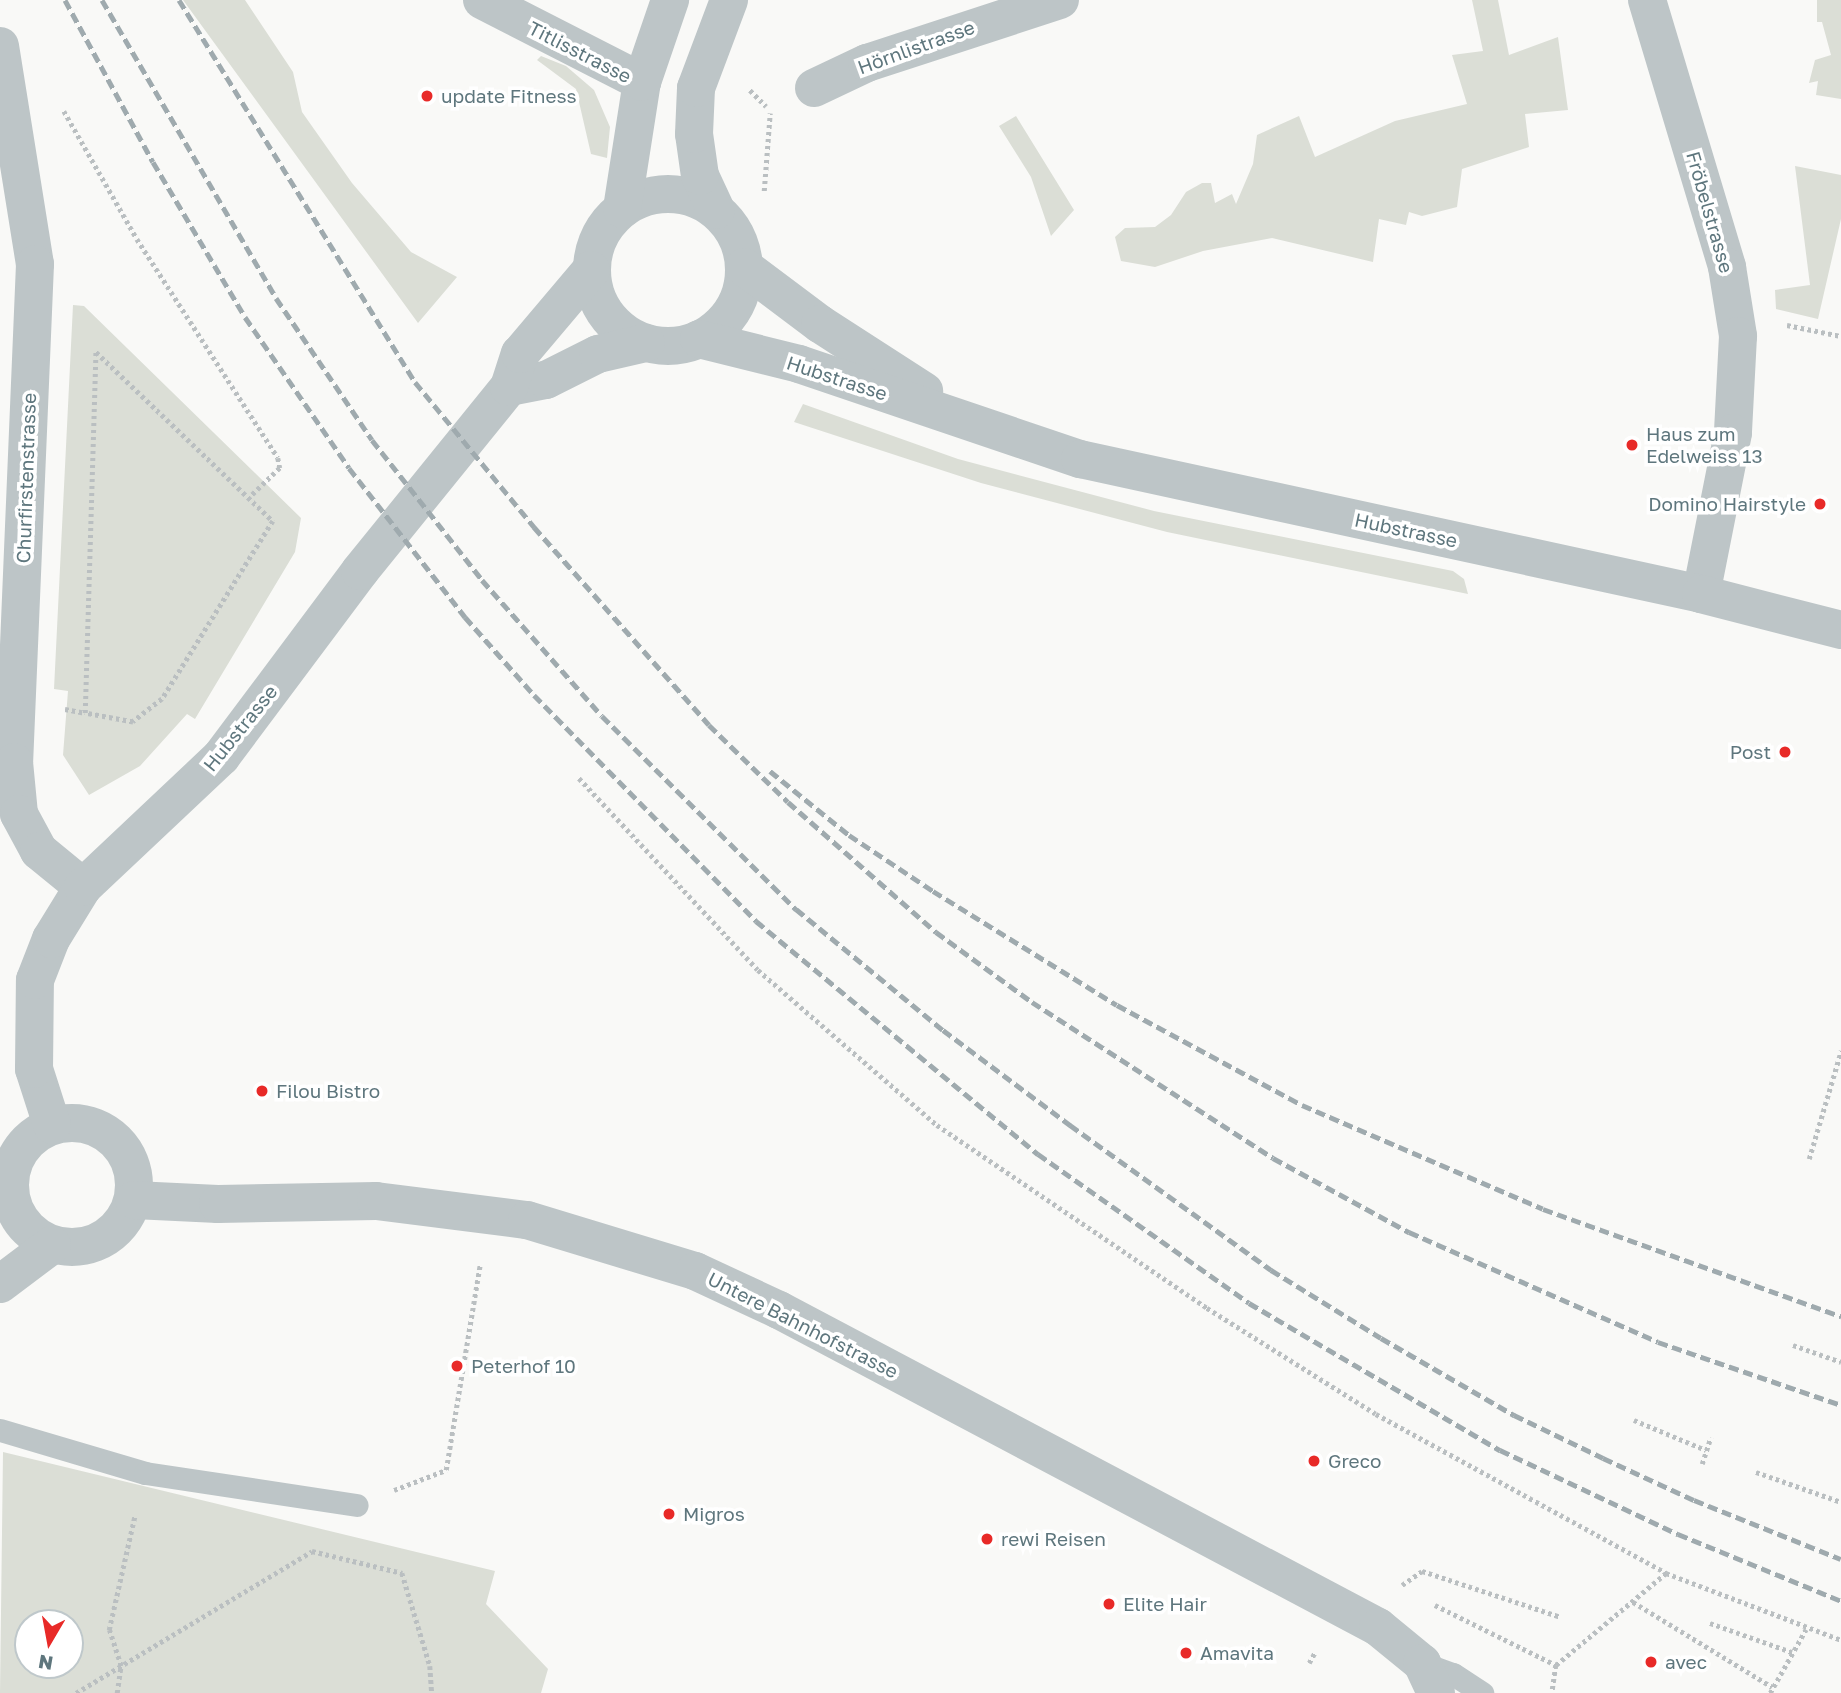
<!DOCTYPE html>
<meta charset="utf-8">
<style>
body{margin:0}
#map{position:relative;width:1841px;height:1693px;overflow:hidden;background:#f9f9f7;font-family:"Golos Text",sans-serif}
div>[style]{position:absolute}
.green>*{inset:0;background:#dbded6}
.path>*{height:4.5px;margin-top:-2.25px;transform-origin:0;background:repeating-linear-gradient(90deg,#babfc1 0 3.5px,transparent 0 7px)}
.service>*{height:23px;margin:-11.5px;padding:0 11.5px;transform-origin:11.5px;border-radius:11.5px;background:#bdc5c7}
.minor>*{height:38px;margin:-19px;padding:0 19px;transform-origin:19px;border-radius:19px;background:#bdc5c7}
.tertiary>*{height:38px;margin:-19px;padding:0 19px;transform-origin:19px;border-radius:19px;background:#bdc5c7}
.tertiary>.ring{margin:-19px;padding:0;box-sizing:content-box;background:none;border:38px solid #bdc5c7;border-radius:50%}
.rail>*{height:5px;margin-top:-2.5px;transform-origin:0;background:repeating-linear-gradient(90deg,#9faaae 0 10px,transparent 0 15px)}
.dots>*{width:19px;height:19px;translate:-50% -50%;box-sizing:border-box;border:4px solid #fff;border-radius:50%}
span{translate:-50% -50%;white-space:nowrap;text-align:center;line-height:1.15;-webkit-text-stroke:7px #fff;paint-order:stroke}
.street-label{font-size:19px;color:#5e767d}
.poi-label{font-size:19px;color:#5e767d}
.left{translate:0 -50%;text-align:left}
.right{translate:-100% -50%;text-align:right}
.north{position:absolute;left:14px;top:1609px;width:70px;height:70px;box-sizing:border-box;background:#fff;border:2px solid #bfc8cb;border-radius:50%;rotate:190deg;font-size:19px;font-weight:700;line-height:28px;text-align:center;color:#5e767d}
.north::after{content:'';display:block;margin:auto;width:24px;height:32px;background:#e82a28;clip-path:polygon(50% 0,100% 100%,50% 72%,0 100%)}
</style>
<div id="map">
<div class="green">
<i style="clip-path:polygon(183px 0,245px 0,293px 72px,302px 112px,352px 183px,411px 252px,457px 277px,418px 323px)"></i>
<i style="clip-path:polygon(1472px 0,1498px 0,1509px 55px,1558px 37px,1568px 110px,1525px 114px,1529px 147px,1462px 169px,1457px 207px,1422px 216px,1409px 212px,1406px 225px,1379px 219px,1373px 262px,1272px 238px,1203px 251px,1155px 267px,1121px 261px,1115px 237px,1125px 228px,1155px 227px,1171px 215px,1186px 192px,1202px 183px,1211px 183px,1215px 203px,1232px 194px,1236px 204px,1253px 164px,1257px 135px,1299px 116px,1315px 157px,1395px 121px,1467px 104px,1452px 55px,1483px 51px)"></i>
<i style="clip-path:polygon(1817px 0,1841px 0,1841px 99px,1816px 95px,1818px 81px,1809px 83px,1815px 60px,1831px 55px,1822px 22px,1817px 22px)"></i>
<i style="clip-path:polygon(541px 56px,566px 66px,594px 90px,610px 127px,607px 158px,591px 154px,576px 89px,537px 60px)"></i>
<i style="clip-path:polygon(1016px 116px,1074px 210px,1051px 236px,1031px 177px,999px 126px)"></i>
<i style="clip-path:polygon(1795px 166px,1841px 175px,1841px 219px,1818px 319px,1776px 309px,1775px 290px,1810px 285px)"></i>
<i style="clip-path:polygon(73px 305px,84px 306px,301px 518px,295px 552px,195px 719px,187px 714px,140px 766px,89px 795px,63px 755px,68px 691px,54px 689px)"></i>
<i style="clip-path:polygon(803px 404px,958px 459px,1154px 511px,1453px 571px,1464px 579px,1468px 594px,1167px 532px,981px 483px,794px 422px)"></i>
<i style="clip-path:polygon(evenodd,3px 1452px,495px 1571px,486px 1604px,548px 1669px,541px 1693px,0 1693px,3px 1452px,28px 1623px,70px 1623px,70px 1665px,28px 1665px,28px 1623px)"></i>
</div>
<div class="path">
<i style="left:750px;top:90px;width:23px;rotate:45deg"></i>
<i style="left:64px;top:111px;width:147px;rotate:60.3deg"></i>
<i style="left:137px;top:239px;width:260px;rotate:57.2deg"></i>
<i style="left:278px;top:458px;width:10px;rotate:79deg"></i>
<i style="left:280px;top:468px;width:40px;rotate:136deg"></i>
<i style="left:764px;top:191px;width:78px;rotate:-85.6deg"></i>
<i style="left:1787px;top:325px;width:55px;rotate:11.5deg"></i>
<i style="left:65px;top:709px;width:20px;rotate:11deg"></i>
<i style="left:85px;top:713px;width:361px;rotate:-88.3deg"></i>
<i style="left:96px;top:352px;width:245px;rotate:43.7deg"></i>
<i style="left:273px;top:521px;width:210px;rotate:121.9deg"></i>
<i style="left:162px;top:699px;width:37px;rotate:142deg"></i>
<i style="left:133px;top:722px;width:49px;rotate:-169.4deg"></i>
<i style="left:579px;top:778px;width:262px;rotate:47deg"></i>
<i style="left:758px;top:970px;width:237px;rotate:40.9deg"></i>
<i style="left:937px;top:1125px;width:326px;rotate:34.1deg"></i>
<i style="left:1207px;top:1308px;width:199px;rotate:32.1deg"></i>
<i style="left:1376px;top:1414px;width:331px;rotate:28.7deg"></i>
<i style="left:1809px;top:1159px;width:113px;rotate:-73.5deg"></i>
<i style="left:1793px;top:1345px;width:51px;rotate:19.5deg"></i>
<i style="left:1634px;top:1420px;width:78px;rotate:22.6deg"></i>
<i style="left:1702px;top:1464px;width:28px;rotate:-72deg"></i>
<i style="left:1756px;top:1472px;width:90px;rotate:19.4deg"></i>
<i style="left:394px;top:1490px;width:56px;rotate:-21deg"></i>
<i style="left:446px;top:1470px;width:208px;rotate:-80.6deg"></i>
<i style="left:1402px;top:1585px;width:24px;rotate:-35deg"></i>
<i style="left:1422px;top:1571px;width:146px;rotate:18.3deg"></i>
<i style="left:1633px;top:1602px;width:163px;rotate:31.4deg"></i>
<i style="left:1435px;top:1605px;width:135px;rotate:26.4deg"></i>
<i style="left:1556px;top:1665px;width:28px;rotate:98deg"></i>
<i style="left:1710px;top:1623px;width:87px;rotate:19.5deg"></i>
<i style="left:1309px;top:1663px;width:13px;rotate:-61deg"></i>
<i style="left:1556px;top:1665px;width:143px;rotate:-39.9deg"></i>
<i style="left:1666px;top:1573px;width:187px;rotate:20.9deg"></i>
<i style="left:76px;top:1693px;width:275px;rotate:-31deg"></i>
<i style="left:312px;top:1551px;width:93px;rotate:13.7deg"></i>
<i style="left:402px;top:1573px;width:97px;rotate:73.2deg"></i>
<i style="left:430px;top:1666px;width:27px;rotate:86deg"></i>
<i style="left:117px;top:1693px;width:27px;rotate:-82deg"></i>
<i style="left:121px;top:1666px;width:38px;rotate:-108deg"></i>
<i style="left:109px;top:1630px;width:118px;rotate:-77.3deg"></i>
<i style="left:1770px;top:1693px;width:73px;rotate:-60.6deg"></i>
</div>
<div class="service">
<i style="left:0;top:1430px;width:151px;rotate:16.5deg"></i>
<i style="left:145px;top:1473px;width:214px;rotate:8.6deg"></i>
<i style="left:1422px;top:1663px;width:33px;rotate:20deg"></i>
<i style="left:1453px;top:1674px;width:35px;rotate:33deg"></i>
</div>
<div class="minor">
<i style="left:482px;top:0;width:180px;rotate:27.1deg"></i>
<i style="left:1647px;top:0;width:279px;rotate:73.3deg"></i>
<i style="left:1727px;top:267px;width:70px;rotate:80.9deg"></i>
<i style="left:1738px;top:336px;width:97px;rotate:93deg"></i>
<i style="left:1733px;top:433px;width:164px;rotate:101.2deg"></i>
<i style="left:0;top:46px;width:221px;rotate:80.9deg"></i>
<i style="left:35px;top:264px;width:498px;rotate:92.4deg"></i>
<i style="left:14px;top:762px;width:52px;rotate:84.5deg"></i>
<i style="left:19px;top:814px;width:42px;rotate:61.6deg"></i>
<i style="left:39px;top:851px;width:57px;rotate:39.3deg"></i>
<i style="left:814px;top:88px;width:59px;rotate:-25.3deg"></i>
<i style="left:867px;top:63px;width:203px;rotate:-18.1deg"></i>
</div>
<div class="tertiary">
<i class="ring" style="left:592px;top:194px;width:114px;height:114px"></i>
<i style="left:622px;top:209px;width:129px;rotate:-81.1deg"></i>
<i style="left:642px;top:82px;width:87px;rotate:-71.1deg"></i>
<i style="left:716px;top:210px;width:38px;rotate:-115deg"></i>
<i style="left:700px;top:176px;width:42px;rotate:-98.1deg"></i>
<i style="left:694px;top:134px;width:46px;rotate:-87.5deg"></i>
<i style="left:696px;top:88px;width:94px;rotate:-69.4deg"></i>
<i style="left:744px;top:267px;width:95px;rotate:36.9deg"></i>
<i style="left:820px;top:324px;width:124px;rotate:32.8deg"></i>
<i style="left:699px;top:339px;width:103px;rotate:14deg"></i>
<i style="left:799px;top:364px;width:297px;rotate:18.7deg"></i>
<i style="left:1080px;top:459px;width:636px;rotate:12.26deg"></i>
<i style="left:1701px;top:594px;width:145px;rotate:14.4deg"></i>
<i style="left:509px;top:387px;width:38px;rotate:-11deg"></i>
<i style="left:546px;top:380px;width:58px;rotate:-26.6deg"></i>
<i style="left:598px;top:354px;width:49px;rotate:-12.9deg"></i>
<i class="ring" style="left:10px;top:1123px;width:86px;height:86px"></i>
<i style="left:52px;top:1125px;width:59px;rotate:-107.8deg"></i>
<i style="left:34px;top:1069px;width:89px;rotate:-89.4deg"></i>
<i style="left:35px;top:980px;width:44px;rotate:-68.7deg"></i>
<i style="left:51px;top:939px;width:61px;rotate:-58.4deg"></i>
<i style="left:83px;top:887px;width:190px;rotate:-43.3deg"></i>
<i style="left:221px;top:757px;width:232px;rotate:-53.2deg"></i>
<i style="left:360px;top:571px;width:237px;rotate:-51deg"></i>
<i style="left:509px;top:387px;width:35px;rotate:-72deg"></i>
<i style="left:520px;top:354px;width:110px;rotate:-49.8deg"></i>
<i style="left:134px;top:1200px;width:84px;rotate:2.7deg"></i>
<i style="left:218px;top:1204px;width:158px;rotate:-1.1deg"></i>
<i style="left:376px;top:1201px;width:152px;rotate:7.2deg"></i>
<i style="left:527px;top:1220px;width:176px;rotate:16.9deg"></i>
<i style="left:695px;top:1271px;width:93px;rotate:24.9deg"></i>
<i style="left:779px;top:1310px;width:678px;rotate:27.89deg"></i>
<i style="left:1378px;top:1627px;width:57px;rotate:39.3deg"></i>
<i style="left:1422px;top:1663px;width:33px;rotate:65deg"></i>
<i style="left:0;top:1284px;width:65px;rotate:-36.9deg"></i>
</div>
<div class="rail">
<i style="left:65px;top:0;width:184px;rotate:61.5deg"></i>
<i style="left:153px;top:162px;width:180px;rotate:59.3deg"></i>
<i style="left:245px;top:317px;width:183px;rotate:55.4deg"></i>
<i style="left:349px;top:468px;width:189px;rotate:52.1deg"></i>
<i style="left:465px;top:617px;width:104px;rotate:48.5deg"></i>
<i style="left:534px;top:695px;width:317px;rotate:45.5deg"></i>
<i style="left:756px;top:921px;width:366px;rotate:39.6deg"></i>
<i style="left:1038px;top:1154px;width:258px;rotate:35.2deg"></i>
<i style="left:1249px;top:1303px;width:291px;rotate:30.4deg"></i>
<i style="left:1500px;top:1450px;width:197px;rotate:25.3deg"></i>
<i style="left:1678px;top:1534px;width:176px;rotate:22.3deg"></i>
<i style="left:102px;top:0;width:345px;rotate:59.7deg"></i>
<i style="left:276px;top:298px;width:171px;rotate:55.9deg"></i>
<i style="left:372px;top:440px;width:178px;rotate:51.8deg"></i>
<i style="left:482px;top:580px;width:181px;rotate:48.6deg"></i>
<i style="left:602px;top:716px;width:274px;rotate:44.9deg"></i>
<i style="left:796px;top:909px;width:190px;rotate:39.5deg"></i>
<i style="left:943px;top:1030px;width:159px;rotate:36.8deg"></i>
<i style="left:1070px;top:1125px;width:248px;rotate:35.8deg"></i>
<i style="left:1271px;top:1270px;width:129px;rotate:31.7deg"></i>
<i style="left:1381px;top:1338px;width:154px;rotate:30.1deg"></i>
<i style="left:1514px;top:1415px;width:99px;rotate:25.8deg"></i>
<i style="left:1603px;top:1458px;width:100px;rotate:24.8deg"></i>
<i style="left:1694px;top:1500px;width:158px;rotate:21.9deg"></i>
<i style="left:179px;top:0;width:449px;rotate:58.3deg"></i>
<i style="left:415px;top:382px;width:188px;rotate:50.6deg"></i>
<i style="left:534px;top:527px;width:264px;rotate:48.5deg"></i>
<i style="left:709px;top:725px;width:110px;rotate:44.3deg"></i>
<i style="left:788px;top:802px;width:197px;rotate:41.3deg"></i>
<i style="left:936px;top:932px;width:119px;rotate:36.1deg"></i>
<i style="left:1032px;top:1002px;width:287px;rotate:32.9deg"></i>
<i style="left:1273px;top:1158px;width:155px;rotate:28.6deg"></i>
<i style="left:1409px;top:1232px;width:272px;rotate:23.8deg"></i>
<i style="left:1658px;top:1342px;width:194px;rotate:19deg"></i>
<i style="left:770px;top:771px;width:102px;rotate:39deg"></i>
<i style="left:849px;top:835px;width:101px;rotate:33.7deg"></i>
<i style="left:933px;top:891px;width:216px;rotate:31.8deg"></i>
<i style="left:1117px;top:1005px;width:210px;rotate:28.4deg"></i>
<i style="left:1302px;top:1105px;width:262px;rotate:23.3deg"></i>
<i style="left:1543px;top:1209px;width:317px;rotate:19.8deg"></i>
</div>
<div class="dots">
<i style="left:427px;top:96px;background:#e82a28"></i>
<i style="left:1632px;top:445px;background:#e82a28"></i>
<i style="left:1820px;top:504px;background:#e82a28"></i>
<i style="left:1785px;top:752px;background:#e82a28"></i>
<i style="left:262px;top:1091px;background:#e82a28"></i>
<i style="left:457px;top:1366px;background:#e82a28"></i>
<i style="left:1314px;top:1461px;background:#e82a28"></i>
<i style="left:669px;top:1514px;background:#e82a28"></i>
<i style="left:987px;top:1539px;background:#e82a28"></i>
<i style="left:1109px;top:1604px;background:#e82a28"></i>
<i style="left:1186px;top:1653px;background:#e82a28"></i>
<i style="left:1651px;top:1662px;background:#e82a28"></i>
</div>
<div class="street-label">
<span style="left:916px;top:47px;rotate:-20deg">Hörnlistrasse</span>
<span style="left:580px;top:52px;rotate:27deg">Titlisstrasse</span>
<span style="left:1710px;top:212px;rotate:74deg">Fröbelstrasse</span>
<span style="left:837px;top:378px;rotate:18deg">Hubstrasse</span>
<span style="left:26px;top:478px;rotate:-88deg">Churfirstenstrasse</span>
<span style="left:1406px;top:530px;rotate:12deg">Hubstrasse</span>
<span style="left:240px;top:728px;rotate:-51deg">Hubstrasse</span>
<span style="left:803px;top:1325px;rotate:27deg">Untere Bahnhofstrasse</span>
</div>
<div class="poi-label">
<span class="left" style="left:441px;top:96px">update Fitness</span>
<span class="left" style="left:1646px;top:445px">Haus zum<br>Edelweiss 13</span>
<span class="right" style="left:1806px;top:504px">Domino Hairstyle</span>
<span class="right" style="left:1771px;top:752px">Post</span>
<span class="left" style="left:276px;top:1091px">Filou Bistro</span>
<span class="left" style="left:471px;top:1366px">Peterhof 10</span>
<span class="left" style="left:1328px;top:1461px">Greco</span>
<span class="left" style="left:683px;top:1514px">Migros</span>
<span class="left" style="left:1001px;top:1539px">rewi Reisen</span>
<span class="left" style="left:1123px;top:1604px">Elite Hair</span>
<span class="left" style="left:1200px;top:1653px">Amavita</span>
<span class="left" style="left:1665px;top:1662px">avec</span>
</div>
<div class="north">N</div>
</div>
